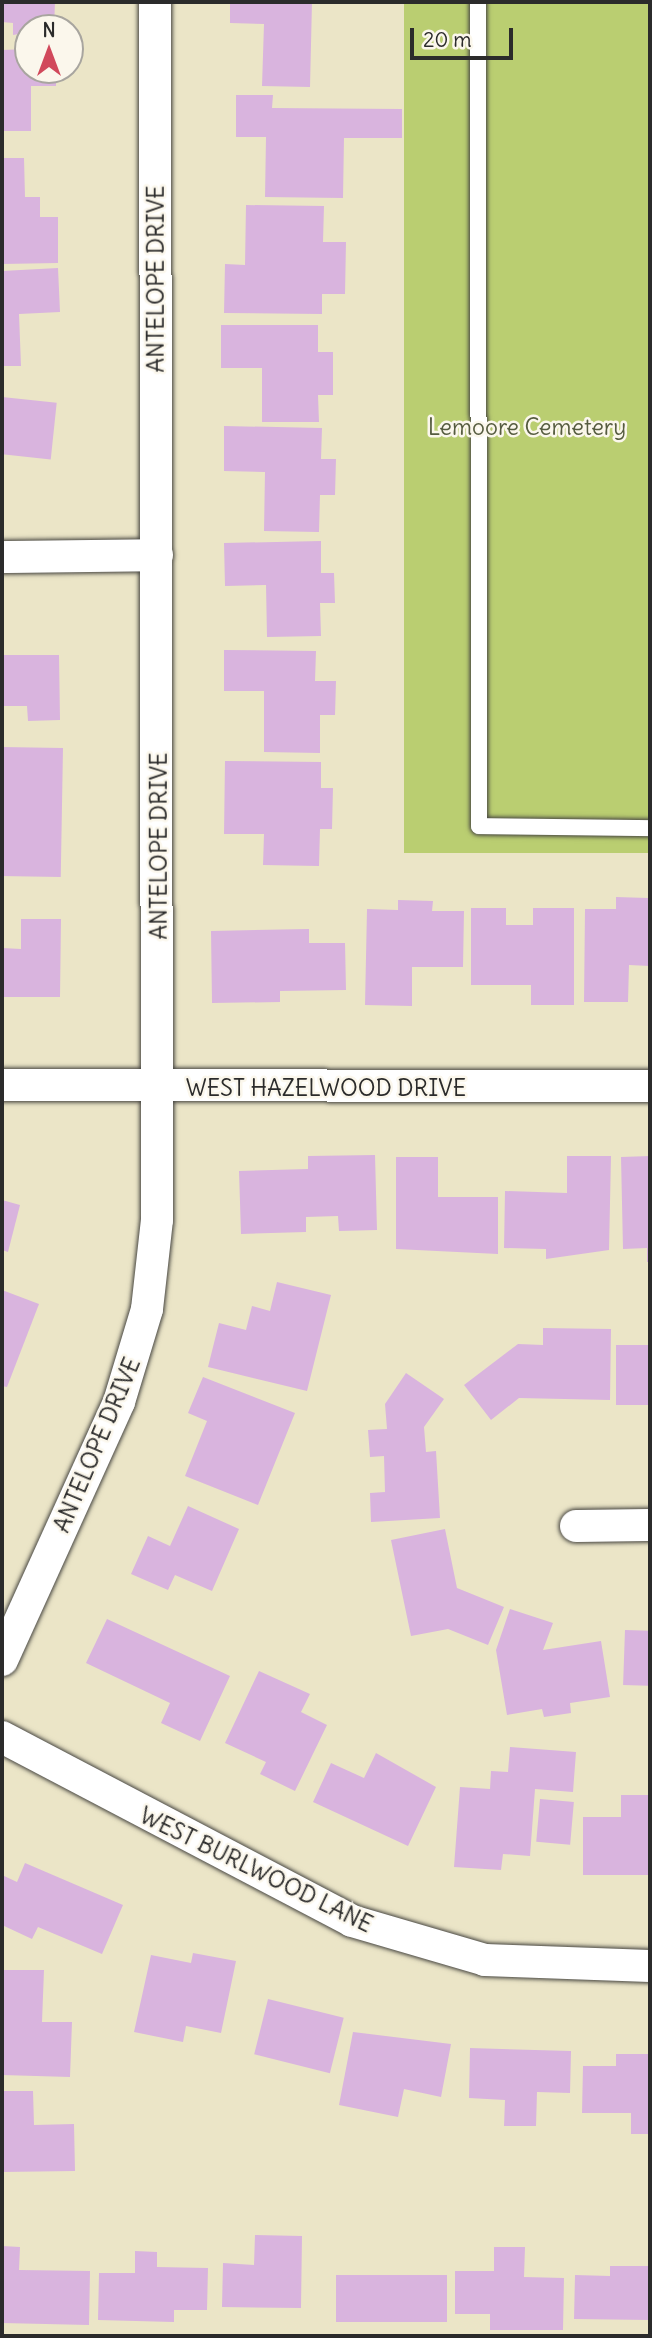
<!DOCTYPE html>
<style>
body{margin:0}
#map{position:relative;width:652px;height:2338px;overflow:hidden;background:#ebe5c7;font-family:Delius,sans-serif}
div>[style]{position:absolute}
.green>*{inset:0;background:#bace71;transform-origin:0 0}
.building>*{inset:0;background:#d9b4de;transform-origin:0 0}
.roads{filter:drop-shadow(0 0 2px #484742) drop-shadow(0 0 2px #484742)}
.lane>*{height:16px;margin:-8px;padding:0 8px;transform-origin:8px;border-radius:8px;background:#fff}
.street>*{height:32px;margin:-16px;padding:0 16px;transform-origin:16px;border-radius:16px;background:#fff}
span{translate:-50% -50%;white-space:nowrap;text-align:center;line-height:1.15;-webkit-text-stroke:5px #fbf7ec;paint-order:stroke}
.street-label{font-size:23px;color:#2b2b2b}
.park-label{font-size:23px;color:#565c40}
.frame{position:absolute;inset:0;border:4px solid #2b2b2b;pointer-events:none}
.north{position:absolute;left:14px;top:14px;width:70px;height:70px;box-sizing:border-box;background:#fbf7ec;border:2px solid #a8a59f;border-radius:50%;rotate:0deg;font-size:19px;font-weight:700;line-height:28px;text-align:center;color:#2b2b2b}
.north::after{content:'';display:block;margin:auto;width:24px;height:32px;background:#d1495b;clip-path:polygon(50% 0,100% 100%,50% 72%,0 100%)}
.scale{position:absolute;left:410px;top:28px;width:103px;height:32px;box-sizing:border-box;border:4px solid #2b2b2b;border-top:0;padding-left:9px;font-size:21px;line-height:24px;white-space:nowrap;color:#2b2b2b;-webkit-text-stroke:5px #fbf7ec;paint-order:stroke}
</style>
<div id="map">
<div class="green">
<i style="left:404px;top:2px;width:246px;height:851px"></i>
</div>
<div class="building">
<i style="clip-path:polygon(2px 2px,55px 2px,54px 28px,13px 35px,13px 23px,2px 22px)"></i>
<i style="clip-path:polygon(230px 2px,312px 2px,310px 87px,262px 86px,264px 24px,230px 23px)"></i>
<i style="clip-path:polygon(28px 49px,28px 70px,56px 70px,56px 86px,31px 86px,31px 131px,2px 131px,2px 50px)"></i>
<i style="clip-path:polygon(236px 95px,273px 95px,272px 108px,402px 109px,402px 138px,344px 138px,343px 198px,265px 197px,266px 137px,236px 137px)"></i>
<i style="clip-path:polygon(2px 158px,24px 158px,25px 197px,40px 197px,40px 217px,58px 217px,58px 263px,2px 264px)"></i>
<i style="clip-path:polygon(246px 205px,324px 206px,323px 242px,346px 242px,345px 294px,322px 294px,322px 314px,224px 313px,225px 264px,245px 265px)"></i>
<i style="clip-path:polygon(58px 268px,60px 312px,19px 314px,21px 366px,2px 366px,2px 271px)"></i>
<i style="clip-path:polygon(221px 325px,318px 325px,318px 352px,333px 352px,333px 395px,318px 395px,319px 422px,262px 422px,262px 368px,221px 368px)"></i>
<i style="left:2px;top:397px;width:55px;height:57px;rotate:6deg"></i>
<i style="clip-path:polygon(224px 426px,322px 428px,321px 459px,336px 459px,335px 495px,320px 495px,319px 532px,264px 531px,265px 472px,224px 471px)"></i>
<i style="clip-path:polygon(321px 541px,321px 573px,334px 573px,335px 603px,320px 603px,321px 636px,267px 637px,266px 585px,225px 586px,224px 543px)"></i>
<i style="clip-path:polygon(224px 650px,316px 651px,315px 681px,336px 681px,335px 715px,320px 715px,320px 753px,264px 752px,264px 691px,224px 691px)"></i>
<i style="clip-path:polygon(2px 655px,59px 655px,60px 720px,28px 721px,27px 706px,2px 706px)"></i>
<i style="left:2px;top:747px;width:61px;height:129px;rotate:1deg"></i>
<i style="clip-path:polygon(225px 761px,321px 762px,321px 788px,333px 788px,332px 829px,320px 829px,319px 866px,263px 865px,264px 834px,224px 834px)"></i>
<i style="clip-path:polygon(616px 897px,648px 898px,650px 966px,629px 965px,628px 1002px,584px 1002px,585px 909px,616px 909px)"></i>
<i style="clip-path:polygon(398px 900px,433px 901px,432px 911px,464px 911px,463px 967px,412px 967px,412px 1006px,365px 1005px,367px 909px,398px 910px)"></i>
<i style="clip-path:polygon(471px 908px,506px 908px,506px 925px,533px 925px,533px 908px,574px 908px,574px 1005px,531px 1005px,531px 985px,471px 985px)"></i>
<i style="clip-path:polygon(21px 919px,61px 919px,60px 997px,2px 997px,2px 948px,21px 949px)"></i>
<i style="clip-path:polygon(309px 929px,309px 943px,345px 943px,346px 990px,280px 991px,280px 1002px,212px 1003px,211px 931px)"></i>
<i style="clip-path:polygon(375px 1155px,377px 1230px,339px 1231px,338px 1216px,306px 1217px,306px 1232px,241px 1234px,239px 1171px,308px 1169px,308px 1156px)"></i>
<i style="clip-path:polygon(567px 1156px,611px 1156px,609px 1250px,546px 1259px,546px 1249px,504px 1248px,505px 1191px,567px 1193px)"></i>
<i style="clip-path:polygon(650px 1156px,650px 1262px,647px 1262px,647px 1248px,623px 1249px,621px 1157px)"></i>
<i style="clip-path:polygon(396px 1157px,438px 1157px,438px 1197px,498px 1197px,498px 1254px,396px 1249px)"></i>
<i style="clip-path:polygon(2px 1200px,20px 1205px,8px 1252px,2px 1250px)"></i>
<i style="clip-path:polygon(277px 1282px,331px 1295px,307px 1391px,208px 1367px,219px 1323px,246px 1330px,252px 1306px,270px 1311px)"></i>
<i style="clip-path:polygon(2px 1290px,39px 1304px,7px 1387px,2px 1386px)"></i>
<i style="clip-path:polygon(543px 1328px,611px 1329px,610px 1400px,519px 1398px,491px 1420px,464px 1385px,518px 1344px,543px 1345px)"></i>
<i style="left:650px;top:1345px;width:60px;height:34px;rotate:90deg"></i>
<i style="clip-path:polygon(406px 1373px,444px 1399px,424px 1427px,426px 1452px,436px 1451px,440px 1518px,371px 1522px,370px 1493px,385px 1492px,384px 1456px,370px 1457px,368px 1430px,387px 1429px,385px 1404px)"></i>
<i style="clip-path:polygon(203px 1377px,295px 1413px,258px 1505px,185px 1476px,207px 1421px,188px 1413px)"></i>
<i style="clip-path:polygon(188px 1506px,239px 1529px,212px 1591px,175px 1575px,168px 1590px,131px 1574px,148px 1536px,170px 1546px)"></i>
<i style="clip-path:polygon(445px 1529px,457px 1588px,504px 1607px,488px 1645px,448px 1629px,411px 1636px,391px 1540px)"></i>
<i style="clip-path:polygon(510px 1609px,553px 1623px,543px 1650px,601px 1641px,610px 1697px,570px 1703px,571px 1713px,544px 1717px,542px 1709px,507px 1715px,496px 1650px)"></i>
<i style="clip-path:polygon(107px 1619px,230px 1676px,200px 1741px,161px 1723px,170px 1703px,86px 1663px)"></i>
<i style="left:625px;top:1630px;width:25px;height:55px;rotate:2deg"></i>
<i style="clip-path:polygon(259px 1671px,310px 1694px,301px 1712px,327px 1725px,295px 1791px,260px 1774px,266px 1762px,225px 1743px)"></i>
<i style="clip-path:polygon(510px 1747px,576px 1752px,573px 1792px,535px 1789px,530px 1856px,503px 1854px,501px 1870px,454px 1867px,460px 1787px,490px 1789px,491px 1771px,508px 1772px)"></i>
<i style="clip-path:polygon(376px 1753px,436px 1787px,408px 1846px,313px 1802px,331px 1763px,364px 1778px)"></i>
<i style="clip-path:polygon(621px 1795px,650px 1795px,650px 1875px,583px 1875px,583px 1817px,621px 1817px)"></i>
<i style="left:540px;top:1799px;width:34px;height:43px;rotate:5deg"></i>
<i style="clip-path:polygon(25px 1863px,123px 1905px,102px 1954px,38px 1927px,32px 1939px,2px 1925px,2px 1875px,17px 1882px)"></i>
<i style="clip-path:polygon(193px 1953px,236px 1961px,221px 2033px,186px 2026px,183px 2042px,134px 2032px,151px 1955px,191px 1963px)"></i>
<i style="clip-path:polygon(2px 1970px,44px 1970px,42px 2022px,72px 2022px,70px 2077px,2px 2075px)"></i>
<i style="left:268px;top:1999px;width:78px;height:57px;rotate:14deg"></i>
<i style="clip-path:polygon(353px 2032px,451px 2044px,441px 2097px,404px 2089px,398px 2117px,339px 2105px)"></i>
<i style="clip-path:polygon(470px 2048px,571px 2051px,570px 2093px,537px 2092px,536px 2126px,504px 2126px,505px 2100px,469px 2098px)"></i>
<i style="clip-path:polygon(616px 2054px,650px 2054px,650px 2134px,631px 2134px,631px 2113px,582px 2113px,583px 2066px,616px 2066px)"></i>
<i style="clip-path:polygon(2px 2091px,33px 2091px,34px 2125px,74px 2124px,75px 2171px,2px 2172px)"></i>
<i style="clip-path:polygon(255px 2235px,302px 2236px,301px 2308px,222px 2307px,223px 2263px,254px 2265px)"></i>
<i style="clip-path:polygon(2px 2246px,20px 2247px,19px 2270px,90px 2271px,89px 2325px,2px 2323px)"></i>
<i style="clip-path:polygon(494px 2247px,525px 2247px,524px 2277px,564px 2278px,563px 2330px,490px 2330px,490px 2314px,455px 2314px,455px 2271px,494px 2271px)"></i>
<i style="clip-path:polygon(135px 2251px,157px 2252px,157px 2267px,208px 2268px,207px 2310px,174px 2310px,174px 2322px,98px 2320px,99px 2273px,135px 2273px)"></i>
<i style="clip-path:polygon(610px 2266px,650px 2266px,650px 2320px,574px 2319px,575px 2275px,610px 2276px)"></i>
<i style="left:447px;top:2275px;width:47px;height:111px;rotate:90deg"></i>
</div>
<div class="roads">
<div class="lane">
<i style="left:478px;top:2px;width:824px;rotate:89.93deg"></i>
<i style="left:479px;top:826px;width:171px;rotate:0.7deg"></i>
</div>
<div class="street">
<i style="left:2px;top:557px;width:155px;rotate:-0.7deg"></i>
<i style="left:2px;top:1085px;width:648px;rotate:0.09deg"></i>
<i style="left:576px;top:1526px;width:74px;rotate:-0.8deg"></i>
<i style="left:2px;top:1660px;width:283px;rotate:-65.6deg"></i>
<i style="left:119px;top:1402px;width:97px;rotate:-73.2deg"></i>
<i style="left:147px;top:1309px;width:90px;rotate:-83.6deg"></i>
<i style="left:157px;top:1220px;width:1218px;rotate:-90.09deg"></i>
<i style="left:2px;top:1737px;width:395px;rotate:27.7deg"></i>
<i style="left:352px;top:1921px;width:139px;rotate:16.3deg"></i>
<i style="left:485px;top:1960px;width:165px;rotate:2.1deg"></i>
</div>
</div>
<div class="street-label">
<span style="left:156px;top:279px;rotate:-90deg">ANTELOPE DRIVE</span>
<span style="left:159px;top:846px;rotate:-90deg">ANTELOPE DRIVE</span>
<span style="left:326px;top:1088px">WEST HAZELWOOD DRIVE</span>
<span style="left:97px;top:1445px;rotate:-67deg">ANTELOPE DRIVE</span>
<span style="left:256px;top:1870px;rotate:26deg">WEST BURLWOOD LANE</span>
</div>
<div class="park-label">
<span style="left:527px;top:427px">Lemoore Cemetery</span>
</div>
<div class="frame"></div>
<div class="north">N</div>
<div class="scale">20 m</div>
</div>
